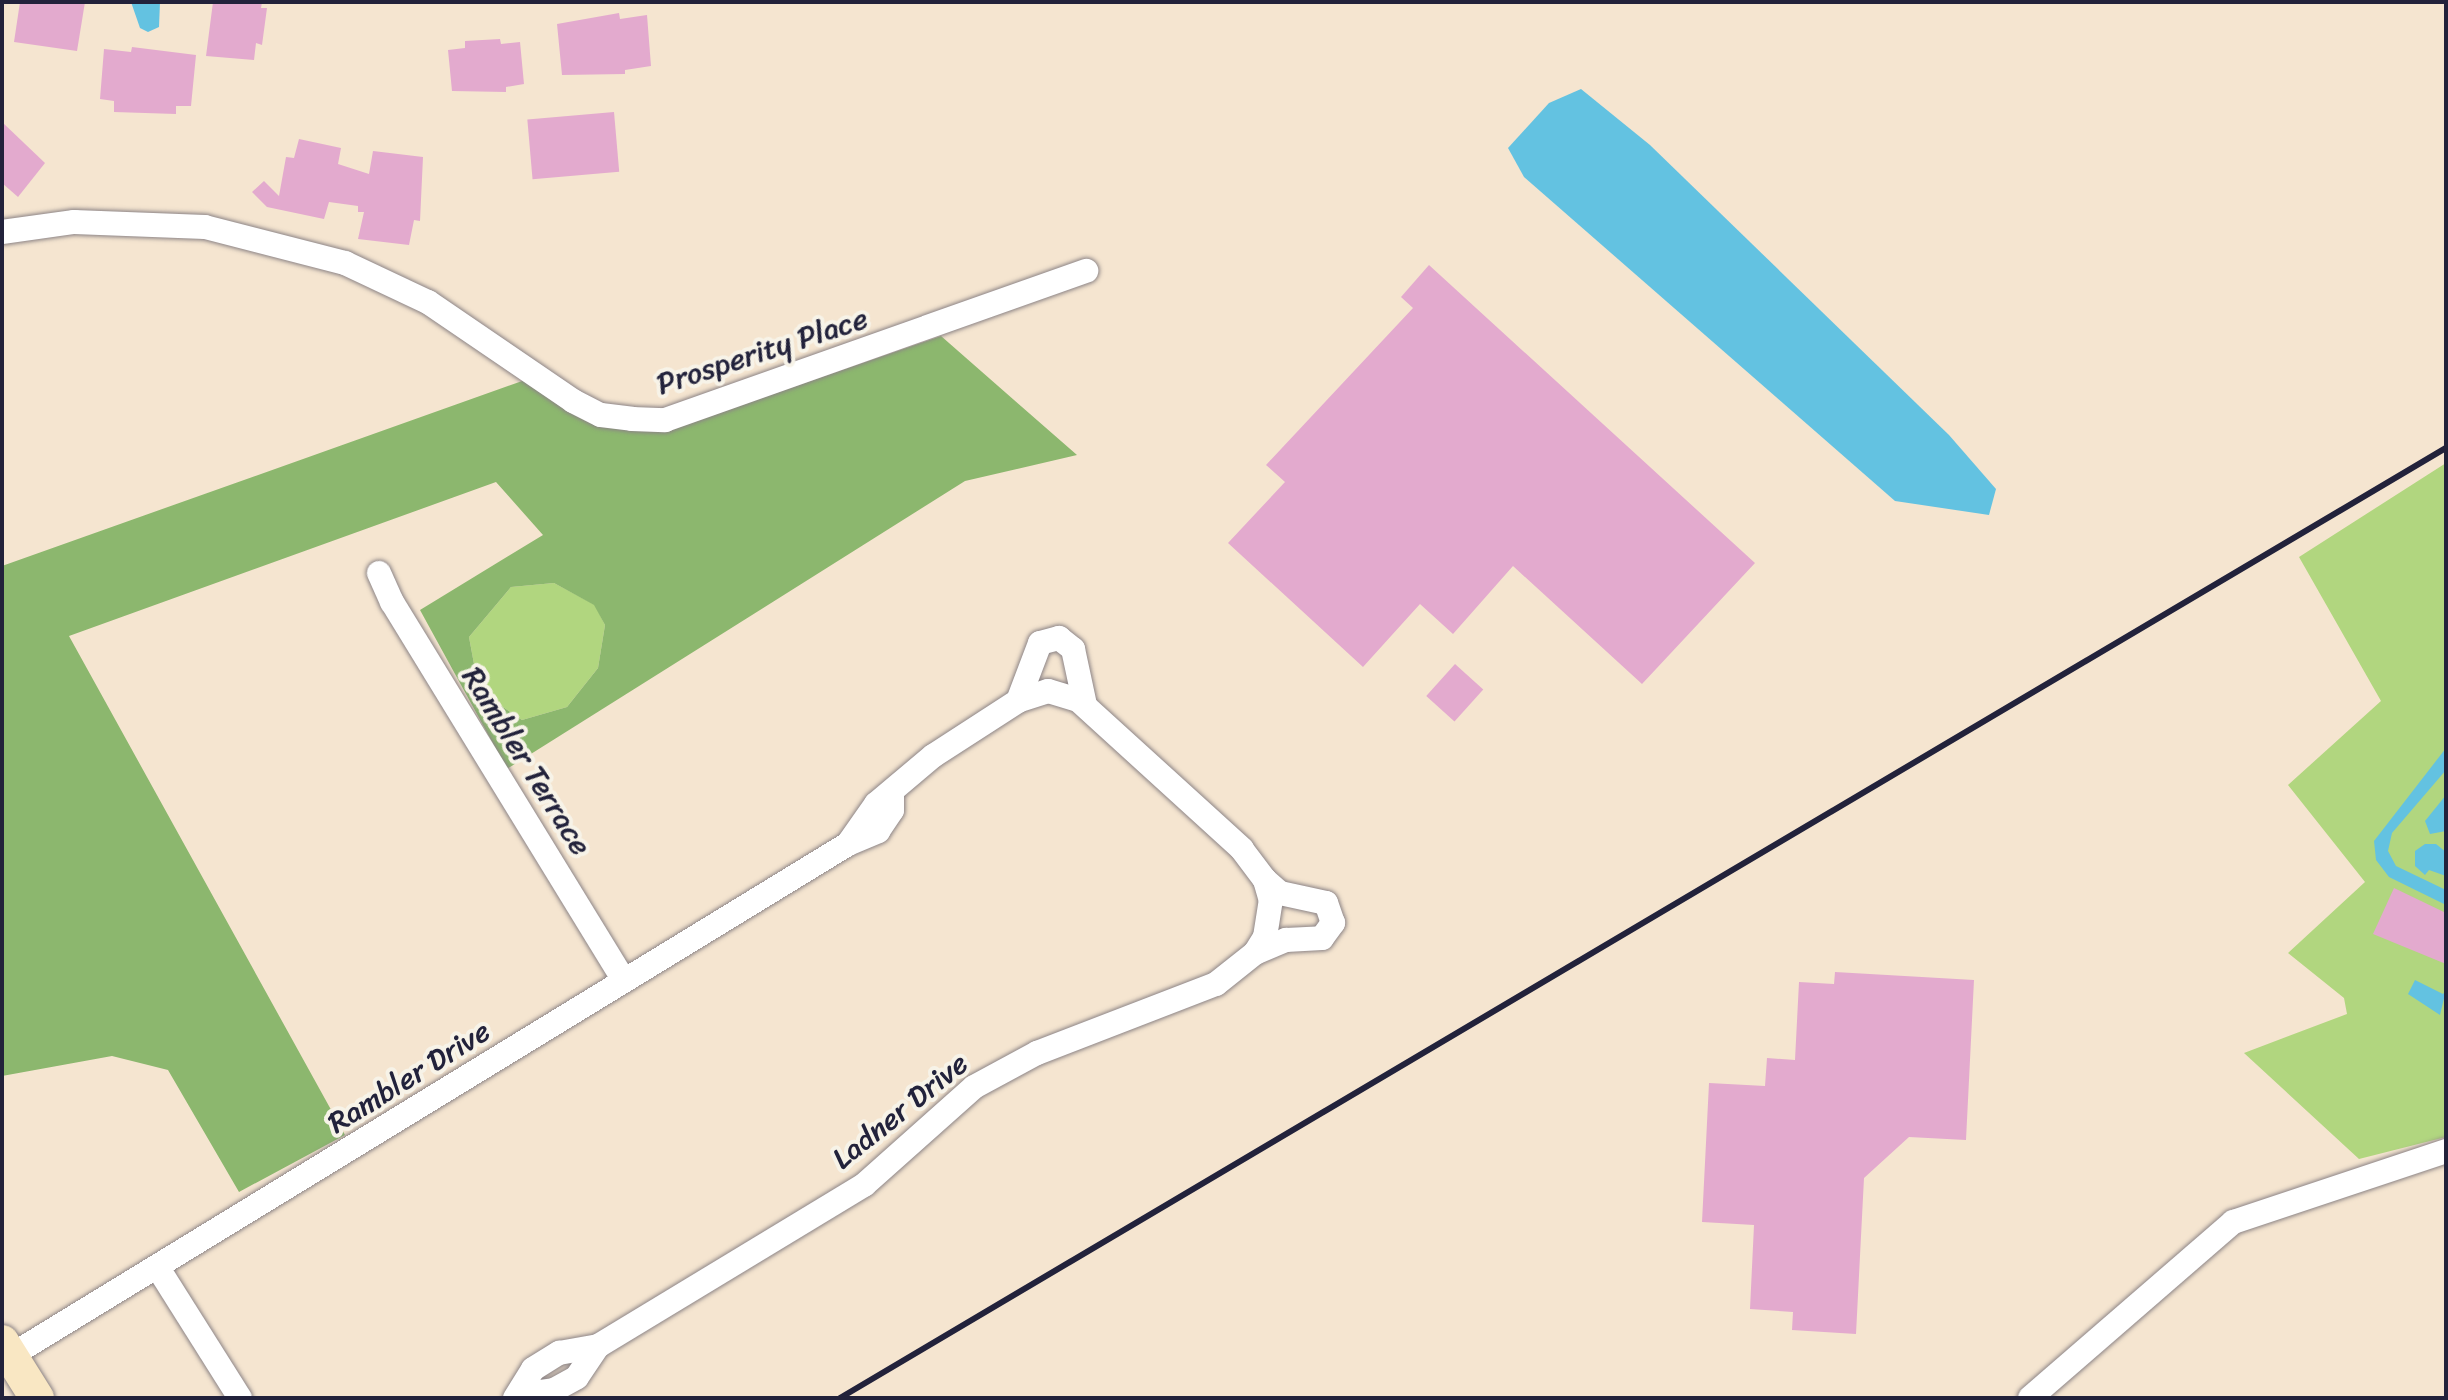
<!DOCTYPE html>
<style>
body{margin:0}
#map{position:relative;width:2448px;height:1400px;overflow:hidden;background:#f5e5d0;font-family:Sriracha,sans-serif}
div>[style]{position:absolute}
.green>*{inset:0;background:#b1d67f}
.forest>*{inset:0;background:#8cb76e}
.water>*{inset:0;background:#63c2e1}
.building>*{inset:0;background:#e3aace;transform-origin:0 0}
.roads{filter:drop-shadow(0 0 2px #8c8486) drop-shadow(0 0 2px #8c8486)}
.street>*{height:24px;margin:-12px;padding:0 12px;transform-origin:12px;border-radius:12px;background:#fff}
.secondary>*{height:34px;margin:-17px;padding:0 17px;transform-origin:17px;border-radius:17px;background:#f9e7c3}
.rail>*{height:6px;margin:-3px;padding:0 3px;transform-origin:3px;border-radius:3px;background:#22223b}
span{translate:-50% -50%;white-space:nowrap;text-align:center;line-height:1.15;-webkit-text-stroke:8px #f7f3e8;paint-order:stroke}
.street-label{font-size:30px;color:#22223b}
.frame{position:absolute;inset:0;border:4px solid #22223b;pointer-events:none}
</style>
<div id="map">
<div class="green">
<i style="clip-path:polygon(2446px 463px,2446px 1137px,2359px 1159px,2244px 1053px,2347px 1014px,2344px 998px,2288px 953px,2365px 882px,2288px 785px,2381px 701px,2299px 557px)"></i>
<i style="clip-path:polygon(554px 583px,595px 605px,605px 625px,598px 668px,567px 707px,522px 720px,494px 701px,474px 664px,469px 637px,511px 587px)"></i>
</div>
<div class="forest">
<i style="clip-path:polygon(evenodd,941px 336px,1077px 455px,965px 481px,507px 769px,420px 610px,543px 535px,496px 482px,69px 636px,345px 1135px,239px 1192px,168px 1070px,112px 1056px,2px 1076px,2px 566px,525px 380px,668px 430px,941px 336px,554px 583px,594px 605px,605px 625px,598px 668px,567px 707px,522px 720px,494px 701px,474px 664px,469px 637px,511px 587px,554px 583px)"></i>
</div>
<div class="water">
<i style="clip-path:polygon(131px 2px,160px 2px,159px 27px,148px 32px,140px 28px)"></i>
<i style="clip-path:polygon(1581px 89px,1650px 145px,1949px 435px,1996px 489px,1989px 515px,1895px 501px,1524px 177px,1508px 148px,1549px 103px)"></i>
<i style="clip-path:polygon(2446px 748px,2446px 770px,2392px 833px,2388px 851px,2396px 866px,2446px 890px,2446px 905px,2389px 877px,2376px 860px,2374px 841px)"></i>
<i style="clip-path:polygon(2446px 795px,2446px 831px,2430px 834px,2425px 821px)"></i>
<i style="clip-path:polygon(2425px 844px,2436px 844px,2446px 852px,2446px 876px,2429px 870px,2425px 875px,2415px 866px,2415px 851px)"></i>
<i style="clip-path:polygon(2415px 980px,2443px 994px,2446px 990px,2440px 1015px,2408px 994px)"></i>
</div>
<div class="building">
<i style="clip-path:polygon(20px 2px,85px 2px,77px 51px,14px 42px)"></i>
<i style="clip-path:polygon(213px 2px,262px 2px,261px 8px,267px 8px,262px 45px,256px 43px,254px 60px,206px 56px)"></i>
<i style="clip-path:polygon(619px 13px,620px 19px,647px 15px,651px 66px,625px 70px,625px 74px,562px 75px,557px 24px)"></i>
<i style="clip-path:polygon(500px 39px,501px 44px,520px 42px,524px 84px,506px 87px,506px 92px,452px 91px,448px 50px,465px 48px,465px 41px)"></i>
<i style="clip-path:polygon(132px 47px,196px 55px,191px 106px,176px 106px,176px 114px,114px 112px,114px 101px,100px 99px,104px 49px,131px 52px)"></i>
<i style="left:614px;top:112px;width:60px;height:87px;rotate:85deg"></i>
<i style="clip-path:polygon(2px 122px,45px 163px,18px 197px,2px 183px)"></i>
<i style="clip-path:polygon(299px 139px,341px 148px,338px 164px,369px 174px,373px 151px,423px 157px,420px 221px,414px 220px,409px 245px,358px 239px,364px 212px,358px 212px,358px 206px,329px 202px,324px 219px,267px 207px,252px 192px,264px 181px,279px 196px,286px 157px,294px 158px)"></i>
<i style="clip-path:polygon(1429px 265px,1755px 563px,1642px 684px,1513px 566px,1453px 634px,1420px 604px,1363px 667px,1228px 543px,1285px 482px,1266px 465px,1413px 308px,1401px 297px)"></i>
<i style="left:1455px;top:664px;width:38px;height:43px;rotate:42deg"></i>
<i style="clip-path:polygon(2394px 888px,2446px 913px,2446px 964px,2373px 934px)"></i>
<i style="clip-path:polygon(1835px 972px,1974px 980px,1966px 1140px,1909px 1137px,1864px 1178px,1856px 1334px,1792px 1330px,1793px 1312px,1750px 1309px,1754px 1225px,1702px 1222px,1709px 1083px,1765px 1086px,1767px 1058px,1795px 1060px,1799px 982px,1834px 984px)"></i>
</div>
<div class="roads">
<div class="street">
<i style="left:2px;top:232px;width:73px;rotate:-7.9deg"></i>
<i style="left:74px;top:222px;width:131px;rotate:2.2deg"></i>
<i style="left:205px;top:227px;width:145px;rotate:14.4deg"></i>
<i style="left:345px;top:263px;width:92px;rotate:25.2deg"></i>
<i style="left:428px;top:302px;width:176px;rotate:34.3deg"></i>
<i style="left:573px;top:401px;width:31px;rotate:27deg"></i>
<i style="left:601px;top:415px;width:31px;rotate:7deg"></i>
<i style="left:632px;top:419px;width:33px;rotate:2deg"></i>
<i style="left:665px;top:420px;width:447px;rotate:-19.5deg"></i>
<i style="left:379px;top:573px;width:32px;rotate:66deg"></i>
<i style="left:392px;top:602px;width:444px;rotate:58.5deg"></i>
<i style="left:848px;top:844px;width:49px;rotate:-55deg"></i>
<i style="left:876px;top:804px;width:75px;rotate:-40.1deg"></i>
<i style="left:933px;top:756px;width:101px;rotate:-32.9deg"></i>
<i style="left:1018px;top:701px;width:62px;rotate:-69.2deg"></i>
<i style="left:1040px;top:643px;width:20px;rotate:-15deg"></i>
<i style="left:1059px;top:638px;width:18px;rotate:38deg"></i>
<i style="left:1073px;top:649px;width:57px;rotate:77.9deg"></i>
<i style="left:1255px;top:953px;width:34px;rotate:-23deg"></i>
<i style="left:1286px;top:940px;width:36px;rotate:-3deg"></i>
<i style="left:1322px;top:938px;width:19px;rotate:-54deg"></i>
<i style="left:1333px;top:923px;width:21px;rotate:-109deg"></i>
<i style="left:1326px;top:903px;width:47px;rotate:-167.7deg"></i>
<i style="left:1280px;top:893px;width:20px;rotate:-139deg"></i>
<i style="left:158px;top:1268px;width:154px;rotate:57.8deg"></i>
<i style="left:2px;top:1361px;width:991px;rotate:-31.43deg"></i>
<i style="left:848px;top:844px;width:33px;rotate:-23deg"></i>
<i style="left:878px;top:831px;width:25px;rotate:-56deg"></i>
<i style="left:892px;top:810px;width:14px;rotate:-90deg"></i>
<i style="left:519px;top:1395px;width:35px;rotate:-8deg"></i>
<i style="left:554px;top:1390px;width:26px;rotate:-29deg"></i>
<i style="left:577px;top:1377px;width:37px;rotate:-56deg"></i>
<i style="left:515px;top:1398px;width:34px;rotate:-58deg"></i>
<i style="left:533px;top:1369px;width:31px;rotate:-32deg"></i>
<i style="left:559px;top:1353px;width:40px;rotate:-10deg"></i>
<i style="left:598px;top:1346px;width:311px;rotate:-31.2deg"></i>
<i style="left:864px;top:1185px;width:147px;rotate:-41.7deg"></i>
<i style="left:974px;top:1087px;width:72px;rotate:-28.4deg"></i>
<i style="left:1037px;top:1053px;width:192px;rotate:-21.1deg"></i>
<i style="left:1216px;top:984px;width:50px;rotate:-38.5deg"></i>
<i style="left:1255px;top:953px;width:19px;rotate:-58deg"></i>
<i style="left:1265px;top:937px;width:36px;rotate:-81deg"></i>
<i style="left:1271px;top:901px;width:22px;rotate:-106deg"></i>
<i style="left:1265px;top:880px;width:39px;rotate:-127deg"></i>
<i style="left:1242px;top:849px;width:222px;rotate:-137.7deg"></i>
<i style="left:1078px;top:700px;width:31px;rotate:-163deg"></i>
<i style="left:1048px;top:691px;width:32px;rotate:162deg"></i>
<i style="left:2030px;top:1398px;width:269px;rotate:-40.9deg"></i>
<i style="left:2233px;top:1222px;width:225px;rotate:-18.4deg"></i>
</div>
<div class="secondary">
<i style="left:2px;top:1342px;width:66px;rotate:58deg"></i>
</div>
</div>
<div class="rail">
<i style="left:840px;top:1398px;width:1866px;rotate:-30.61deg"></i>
</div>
<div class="street-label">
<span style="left:762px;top:351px;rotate:-18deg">Prosperity Place</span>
<span style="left:527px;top:761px;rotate:58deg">Rambler Terrace</span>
<span style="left:409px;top:1077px;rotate:-32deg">Rambler Drive</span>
<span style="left:900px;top:1111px;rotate:-39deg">Ladner Drive</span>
</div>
<div class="frame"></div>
</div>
